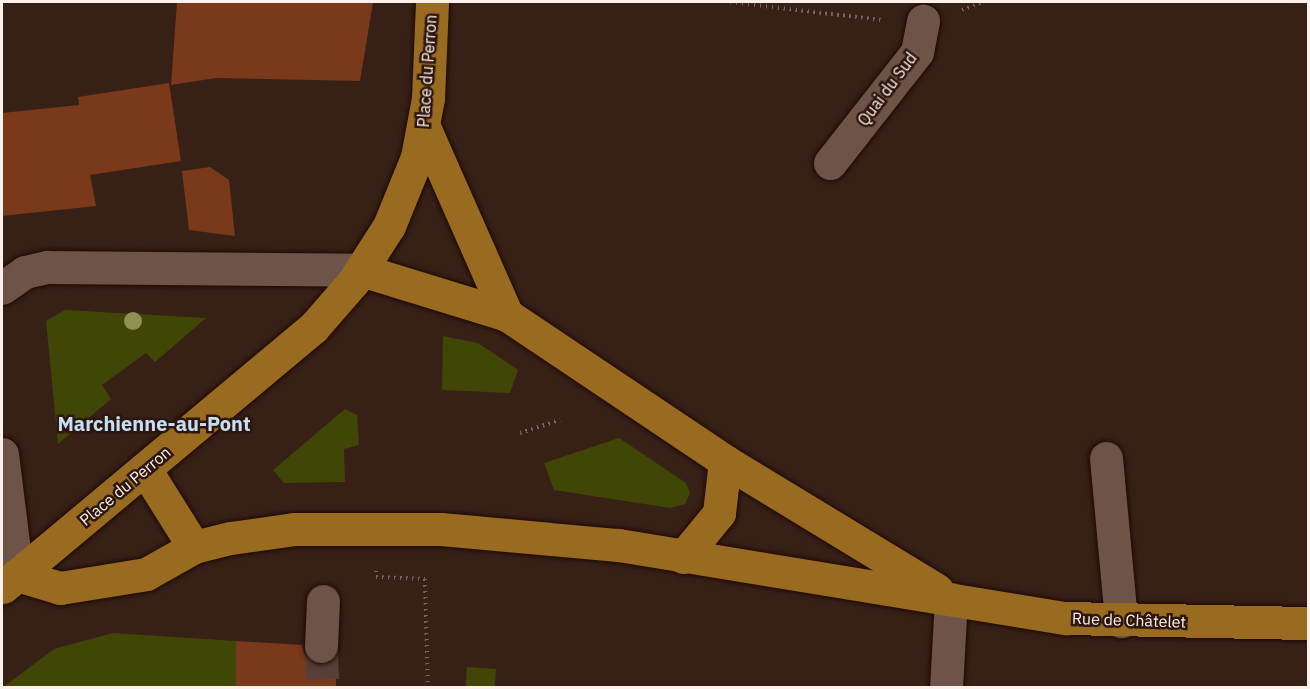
<!DOCTYPE html>
<meta charset="utf-8">
<style>
body{margin:0}
#map{position:relative;width:1310px;height:689px;overflow:hidden;background:#372016;font-family:"IBM Plex Sans",sans-serif}
div>[style]{position:absolute}
.green>*{inset:0;background:#404706;transform-origin:0 0}
.building>*{inset:0;background:#7a391b}
.minor-tunnel>*{height:33px;margin-top:-16.5px;transform-origin:0;background:repeating-linear-gradient(90deg,#553f36 0 33px,transparent 0 49px)}
.path>*{height:4px;margin-top:-2px;transform-origin:0;background:repeating-linear-gradient(90deg,#79655c 0 1.5px,transparent 0 6px)}
.roads{filter:drop-shadow(0 0 2px #1e0902) drop-shadow(0 0 2px #1e0902)}
.minor>*{height:33px;margin:-16.5px;padding:0 16.5px;transform-origin:16.5px;border-radius:16.5px;background:#6e5348}
.major>*{height:33px;margin:-16.5px;padding:0 16.5px;transform-origin:16.5px;border-radius:16.5px;background:#996b20}
.trees>*{width:18px;height:18px;margin:-9px;border-radius:50%;background:#919053}
span{translate:-50% -50%;white-space:nowrap;text-align:center;line-height:1.15;-webkit-text-stroke:5px #2d160d;paint-order:stroke}
.street-label{font-size:16px;color:#fef0eb}
.quarter-label{font-size:20px;color:#c5e0f4;font-weight:700}
.frame{position:absolute;inset:0;border:3px solid #fef0eb;pointer-events:none}
</style>
<div id="map">
<div class="green">
<i style="clip-path:polygon(65px 310px,206px 318px,155px 362px,146px 353px,102px 385px,111px 399px,58px 444px,46px 321px)"></i>
<i style="clip-path:polygon(443px 336px,478px 343px,518px 370px,510px 393px,442px 390px)"></i>
<i style="clip-path:polygon(345px 409px,357px 415px,359px 445px,344px 449px,345px 482px,284px 483px,273px 470px)"></i>
<i style="clip-path:polygon(619px 438px,686px 483px,690px 493px,685px 504px,670px 508px,554px 490px,544px 463px)"></i>
<i style="clip-path:polygon(113px 633px,236px 641px,236px 687px,2px 688px,54px 649px)"></i>
<i style="left:467px;top:667px;width:29px;height:20px;rotate:4deg"></i>
</div>
<div class="building">
<i style="clip-path:polygon(177px 2px,373px 2px,360px 81px,216px 78px,171px 85px)"></i>
<i style="clip-path:polygon(169px 83px,181px 161px,90px 175px,96px 206px,2px 216px,2px 113px,79px 105px,78px 97px)"></i>
<i style="clip-path:polygon(210px 167px,229px 180px,235px 236px,189px 230px,182px 171px)"></i>
<i style="clip-path:polygon(236px 641px,302px 645px,305px 655px,320px 665px,336px 657px,336px 687px,236px 687px)"></i>
</div>
<div class="minor-tunnel">
<i style="left:321px;top:646px;width:42px;rotate:87.3deg"></i>
</div>
<div class="path">
<i style="left:730px;top:2px;width:152px;rotate:6.8deg"></i>
<i style="left:962px;top:10px;width:22px;rotate:-21deg"></i>
<i style="left:520px;top:433px;width:42px;rotate:-18deg"></i>
<i style="left:376px;top:571px;width:6px;rotate:90deg"></i>
<i style="left:376px;top:577px;width:49px;rotate:2.3deg"></i>
<i style="left:425px;top:579px;width:109px;rotate:88.4deg"></i>
</div>
<div class="roads">
<div class="minor">
<i style="left:830px;top:163px;width:141px;rotate:-51.9deg"></i>
<i style="left:917px;top:52px;width:32px;rotate:-79deg"></i>
<i style="left:2px;top:288px;width:28px;rotate:-35deg"></i>
<i style="left:25px;top:272px;width:23px;rotate:-13deg"></i>
<i style="left:47px;top:267px;width:314px;rotate:0.5deg"></i>
<i style="left:2px;top:454px;width:122px;rotate:82.9deg"></i>
<i style="left:1106px;top:458px;width:164px;rotate:84.7deg"></i>
<i style="left:321px;top:646px;width:45px;rotate:-87.5deg"></i>
<i style="left:946px;top:688px;width:89px;rotate:-86.8deg"></i>
</div>
<div class="major">
<i style="left:424px;top:127px;width:206px;rotate:66.2deg"></i>
<i style="left:361px;top:270px;width:153px;rotate:17.1deg"></i>
<i style="left:507px;top:315px;width:262px;rotate:33.8deg"></i>
<i style="left:725px;top:461px;width:248px;rotate:31.3deg"></i>
<i style="left:145px;top:469px;width:92px;rotate:57.9deg"></i>
<i style="left:683px;top:557px;width:57px;rotate:-50.7deg"></i>
<i style="left:719px;top:513px;width:52px;rotate:-83.4deg"></i>
<i style="left:17px;top:575px;width:45px;rotate:16.8deg"></i>
<i style="left:60px;top:588px;width:87px;rotate:-9.2deg"></i>
<i style="left:146px;top:574px;width:55px;rotate:-29.4deg"></i>
<i style="left:194px;top:547px;width:38px;rotate:-14deg"></i>
<i style="left:231px;top:538px;width:65px;rotate:-8deg"></i>
<i style="left:295px;top:529px;width:146px"></i>
<i style="left:441px;top:529px;width:178px;rotate:5.2deg"></i>
<i style="left:618px;top:545px;width:454px;rotate:9.3deg"></i>
<i style="left:1066px;top:618px;width:242px;rotate:1.2deg"></i>
<i style="left:3px;top:587px;width:404px;rotate:-39.9deg"></i>
<i style="left:313px;top:328px;width:61px;rotate:-49deg"></i>
<i style="left:353px;top:282px;width:67px;rotate:-57.3deg"></i>
<i style="left:389px;top:226px;width:74px;rotate:-67.9deg"></i>
<i style="left:417px;top:157px;width:60px;rotate:-79.4deg"></i>
<i style="left:428px;top:98px;width:96px;rotate:-87.6deg"></i>
</div>
</div>
<div class="trees">
<i style="left:133px;top:321px"></i>
</div>
<div class="street-label">
<span style="left:427px;top:71px;rotate:-86deg">Place du Perron</span>
<span style="left:887px;top:89px;rotate:-53deg">Quai du Sud</span>
<span style="left:125px;top:486px;rotate:-40deg">Place du Perron</span>
<span style="left:1129px;top:620px;rotate:2deg">Rue de Châtelet</span>
</div>
<div class="quarter-label">
<span style="left:154px;top:423px">Marchienne-au-Pont</span>
</div>
<div class="frame"></div>
</div>
